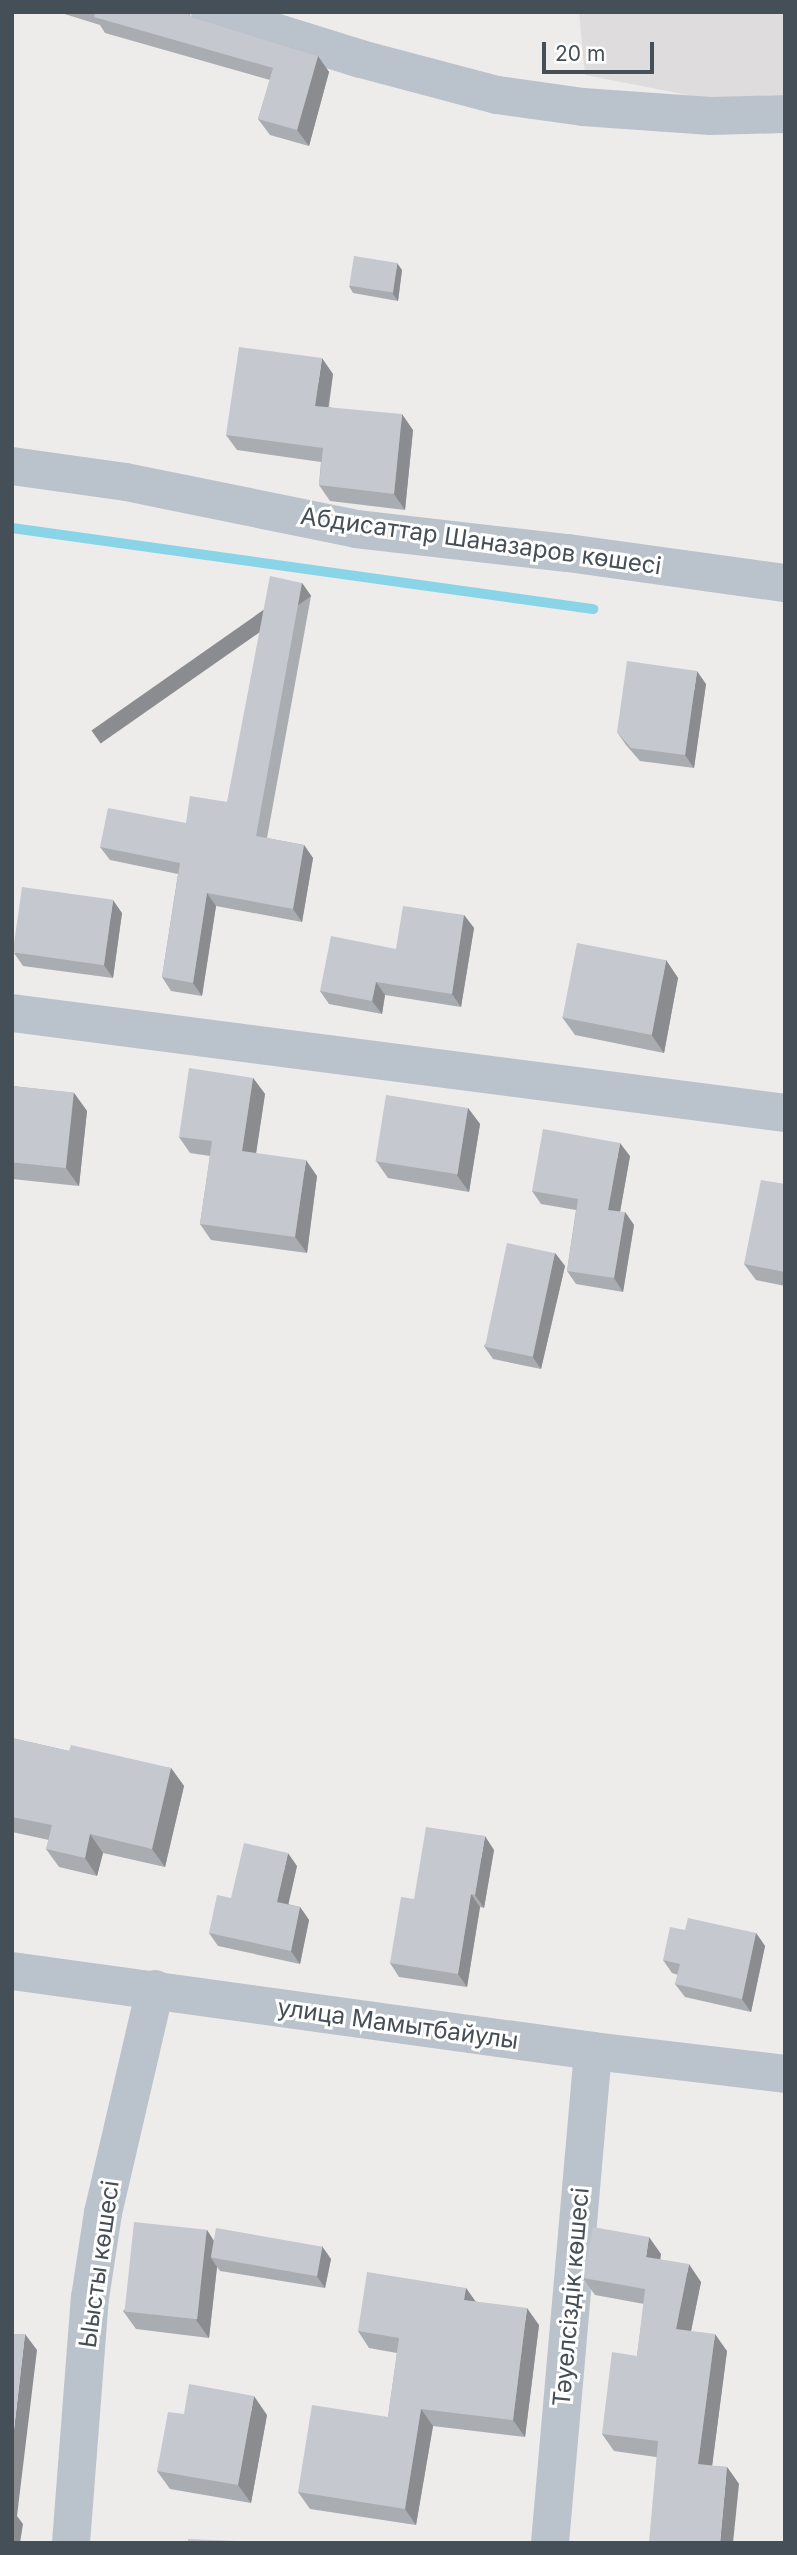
<!DOCTYPE html>
<meta charset="utf-8">
<style>
body{margin:0}
#map{position:relative;width:797px;height:2555px;overflow:hidden;background:#eeebeb;font-family:Inter,sans-serif}
div>[style]{position:absolute}
.education>*{inset:0;background:#dfdcdd}
.stream>*{height:10px;margin:-5px;padding:0 5px;transform-origin:5px;border-radius:5px;background:#89d5e7}
.minor>*{height:38px;margin:-19px;padding:0 19px;transform-origin:19px;border-radius:19px;background:#bac3cb}
.wall>*{inset:0;background:#a9acb1}
.shaded-wall>*{inset:0;background:#8a8c90;transform-origin:0 0}
.building>*{inset:0;background:#c5c8ce;transform-origin:0 0}
span{translate:-50% -50%;white-space:nowrap;text-align:center;line-height:1.15;-webkit-text-stroke:6px #fff;paint-order:stroke}
.street-label{font-size:24px;color:#454f58}
.frame{position:absolute;inset:0;border:14px solid #454f58;pointer-events:none}
.scale{position:absolute;left:542px;top:42px;width:112px;height:32px;box-sizing:border-box;border:4px solid #454f58;border-top:0;padding-left:9px;font-size:21px;line-height:24px;white-space:nowrap;color:#454f58;-webkit-text-stroke:5px #fff;paint-order:stroke}
</style>
<div id="map">
<div class="education">
<i style="clip-path:polygon(579px 12px,785px 12px,785px 95px,703px 98px,585px 75px)"></i>
</div>
<div class="stream">
<i style="left:12px;top:528px;width:587px;rotate:7.94deg"></i>
</div>
<div class="minor">
<i style="left:210px;top:12px;width:158px;rotate:17.3deg"></i>
<i style="left:361px;top:59px;width:141px;rotate:14.8deg"></i>
<i style="left:497px;top:95px;width:87px;rotate:7.9deg"></i>
<i style="left:583px;top:107px;width:128px;rotate:4deg"></i>
<i style="left:711px;top:116px;width:74px;rotate:-1.5deg"></i>
<i style="left:12px;top:466px;width:115px;rotate:8deg"></i>
<i style="left:126px;top:482px;width:235px;rotate:11.5deg"></i>
<i style="left:356px;top:529px;width:213px;rotate:6.5deg"></i>
<i style="left:568px;top:553px;width:219px;rotate:7.9deg"></i>
<i style="left:12px;top:1013px;width:779px;rotate:7.37deg"></i>
<i style="left:12px;top:1971px;width:586px;rotate:7.84deg"></i>
<i style="left:593px;top:2051px;width:193px;rotate:6.8deg"></i>
<i style="left:71px;top:2543px;width:246px;rotate:-85.6deg"></i>
<i style="left:90px;top:2298px;width:86px;rotate:-81.3deg"></i>
<i style="left:103px;top:2213px;width:230px;rotate:-76.9deg"></i>
<i style="left:550px;top:2543px;width:494px;rotate:-85deg"></i>
</div>
<div class="wall">
<i style="clip-path:polygon(58px 12px,189px 12px,190px 15px,192px 17px,318px 56px,329px 72px,309px 146px,270px 135px,258px 119px,270px 80px,105px 33px,100px 25px)"></i>
<i style="clip-path:polygon(402px 270px,398px 301px,353px 293px,349px 286px)"></i>
<i style="clip-path:polygon(333px 374px,329px 407px,413px 430px,405px 510px,330px 501px,319px 485px,321px 462px,237px 450px,226px 435px)"></i>
<i style="clip-path:polygon(302px 583px,311px 596px,267px 838px,304px 845px,313px 858px,302px 922px,216px 906px,202px 996px,171px 991px,162px 977px,178px 874px,110px 860px,100px 847px,186px 823px,227px 802px)"></i>
<i style="clip-path:polygon(706px 684px,694px 768px,640px 761px,626px 745px,617px 732px)"></i>
<i style="clip-path:polygon(122px 913px,113px 978px,23px 966px,14px 953px)"></i>
<i style="clip-path:polygon(464px 915px,474px 928px,461px 1007px,385px 995px,382px 1014px,329px 1004px,320px 991px,396px 949px)"></i>
<i style="clip-path:polygon(666px 960px,678px 978px,664px 1053px,575px 1035px,562px 1017px)"></i>
<i style="clip-path:polygon(253px 1078px,265px 1094px,256px 1153px,317px 1176px,307px 1253px,211px 1240px,200px 1224px,210px 1156px,190px 1153px,179px 1137px)"></i>
<i style="clip-path:polygon(12px 1086px,74px 1093px,87px 1111px,79px 1186px,12px 1179px)"></i>
<i style="clip-path:polygon(468px 1108px,480px 1124px,469px 1192px,388px 1178px,376px 1161px)"></i>
<i style="clip-path:polygon(630px 1156px,620px 1212px,625px 1212px,634px 1225px,623px 1292px,576px 1284px,567px 1271px,576px 1210px,541px 1204px,532px 1191px)"></i>
<i style="clip-path:polygon(785px 1184px,785px 1286px,756px 1280px,744px 1264px)"></i>
<i style="clip-path:polygon(555px 1253px,565px 1266px,541px 1369px,493px 1359px,484px 1346px)"></i>
<i style="clip-path:polygon(12px 1738px,69px 1751px,171px 1768px,184px 1786px,165px 1867px,103px 1853px,97px 1876px,59px 1867px,46px 1849px,49px 1840px,12px 1832px)"></i>
<i style="clip-path:polygon(494px 1850px,484px 1908px,480px 1907px,467px 1987px,399px 1977px,390px 1963px,414px 1899px)"></i>
<i style="clip-path:polygon(297px 1866px,288px 1904px,300px 1907px,309px 1920px,300px 1964px,218px 1946px,209px 1933px,231px 1898px)"></i>
<i style="clip-path:polygon(685px 1930px,756px 1933px,765px 1946px,751px 2012px,685px 1997px,675px 1984px,678px 1975px,672px 1973px,663px 1960px)"></i>
<i style="clip-path:polygon(207px 2230px,214px 2241px,331px 2259px,325px 2288px,220px 2271px,217px 2267px,209px 2338px,136px 2329px,123px 2311px)"></i>
<i style="clip-path:polygon(661px 2254px,660px 2259px,701px 2282px,691px 2331px,727px 2351px,712px 2466px,727px 2467px,739px 2484px,656px 2457px,614px 2451px,602px 2434px,637px 2356px,644px 2304px,595px 2295px,583px 2278px)"></i>
<i style="clip-path:polygon(466px 2288px,475px 2301px,539px 2325px,525px 2437px,433px 2426px,416px 2525px,310px 2509px,298px 2492px,388px 2417px,397px 2353px,369px 2348px,358px 2331px)"></i>
<i style="clip-path:polygon(184px 2414px,267px 2415px,251px 2503px,170px 2489px,157px 2471px)"></i>
</div>
<div class="shaded-wall">
<i style="clip-path:polygon(318px 56px,329px 72px,309px 146px,297px 130px)"></i>
<i style="clip-path:polygon(397px 263px,402px 270px,398px 301px,393px 294px)"></i>
<i style="clip-path:polygon(322px 358px,333px 374px,326px 421px,315px 406px)"></i>
<i style="clip-path:polygon(402px 414px,413px 430px,405px 510px,394px 494px)"></i>
<i style="left:302px;top:583px;width:16px;height:257px;rotate:55deg"></i>
<i style="clip-path:polygon(697px 671px,706px 684px,694px 768px,685px 755px)"></i>
<i style="clip-path:polygon(304px 845px,313px 858px,302px 922px,293px 909px)"></i>
<i style="clip-path:polygon(207px 893px,216px 906px,202px 996px,193px 983px)"></i>
<i style="clip-path:polygon(113px 900px,122px 913px,113px 978px,104px 965px)"></i>
<i style="clip-path:polygon(464px 915px,474px 928px,461px 1007px,452px 994px)"></i>
<i style="clip-path:polygon(666px 960px,678px 978px,664px 1053px,651px 1034px)"></i>
<i style="clip-path:polygon(376px 982px,385px 995px,382px 1014px,372px 1001px)"></i>
<i style="clip-path:polygon(253px 1078px,265px 1094px,254px 1167px,242px 1151px)"></i>
<i style="clip-path:polygon(74px 1093px,87px 1111px,79px 1186px,66px 1168px)"></i>
<i style="clip-path:polygon(468px 1108px,480px 1124px,469px 1192px,457px 1175px)"></i>
<i style="clip-path:polygon(620px 1143px,630px 1156px,618px 1223px,608px 1210px)"></i>
<i style="clip-path:polygon(306px 1160px,317px 1176px,307px 1253px,295px 1237px)"></i>
<i style="clip-path:polygon(625px 1212px,634px 1225px,623px 1292px,614px 1278px)"></i>
<i style="clip-path:polygon(555px 1253px,565px 1266px,541px 1369px,532px 1356px)"></i>
<i style="clip-path:polygon(171px 1768px,184px 1786px,165px 1867px,152px 1849px)"></i>
<i style="clip-path:polygon(90px 1834px,103px 1853px,97px 1876px,85px 1858px)"></i>
<i style="clip-path:polygon(485px 1836px,494px 1850px,484px 1908px,475px 1895px)"></i>
<i style="clip-path:polygon(288px 1853px,297px 1866px,286px 1915px,277px 1902px)"></i>
<i style="clip-path:polygon(471px 1894px,480px 1907px,467px 1987px,458px 1974px)"></i>
<i style="clip-path:polygon(300px 1907px,309px 1920px,300px 1964px,291px 1951px)"></i>
<i style="clip-path:polygon(756px 1933px,765px 1946px,751px 2012px,742px 1999px)"></i>
<i style="clip-path:polygon(207px 2230px,219px 2249px,211px 2258px,217px 2267px,209px 2338px,196px 2320px)"></i>
<i style="clip-path:polygon(649px 2237px,661px 2254px,658px 2274px,646px 2257px)"></i>
<i style="clip-path:polygon(322px 2246px,331px 2259px,325px 2288px,316px 2275px)"></i>
<i style="clip-path:polygon(689px 2264px,701px 2282px,688px 2346px,676px 2329px)"></i>
<i style="clip-path:polygon(466px 2288px,478px 2305px,464px 2300px)"></i>
<i style="clip-path:polygon(527px 2308px,539px 2325px,525px 2437px,513px 2420px)"></i>
<i style="clip-path:polygon(25px 2334px,37px 2350px,17px 2516px,23px 2524px,20px 2543px,12px 2543px,12px 2447px)"></i>
<i style="clip-path:polygon(715px 2334px,727px 2351px,710px 2482px,698px 2464px)"></i>
<i style="clip-path:polygon(254px 2396px,267px 2415px,251px 2503px,238px 2485px)"></i>
<i style="clip-path:polygon(421px 2409px,433px 2426px,416px 2525px,405px 2509px)"></i>
<i style="clip-path:polygon(727px 2467px,739px 2484px,733px 2543px,720px 2543px)"></i>
</div>
<div class="building">
<i style="clip-path:polygon(95px 12px,185px 12px,192px 17px,318px 56px,297px 130px,258px 119px,273px 68px,94px 17px)"></i>
<i style="left:354px;top:256px;width:44px;height:30px;rotate:9deg"></i>
<i style="clip-path:polygon(239px 347px,322px 358px,315px 406px,402px 414px,394px 494px,319px 485px,323px 448px,226px 435px)"></i>
<i style="clip-path:polygon(270px 576px,302px 583px,256px 836px,304px 845px,293px 909px,207px 893px,193px 983px,162px 977px,180px 863px,100px 847px,108px 808px,186px 823px,190px 796px,227px 802px)"></i>
<i style="clip-path:polygon(627px 661px,697px 671px,685px 755px,631px 748px,617px 732px)"></i>
<i style="left:22px;top:887px;width:92px;height:66px;rotate:8deg"></i>
<i style="clip-path:polygon(403px 906px,464px 915px,452px 994px,376px 982px,372px 1001px,320px 991px,331px 936px,396px 949px)"></i>
<i style="left:577px;top:943px;width:91px;height:76px;rotate:11deg"></i>
<i style="clip-path:polygon(189px 1068px,253px 1078px,242px 1151px,306px 1160px,295px 1237px,200px 1224px,212px 1141px,179px 1137px)"></i>
<i style="left:12px;top:1086px;width:62px;height:76px;rotate:6deg"></i>
<i style="left:386px;top:1095px;width:83px;height:67px;rotate:9deg"></i>
<i style="clip-path:polygon(543px 1129px,620px 1143px,608px 1210px,625px 1212px,614px 1278px,567px 1271px,578px 1199px,532px 1191px)"></i>
<i style="clip-path:polygon(761px 1180px,785px 1184px,785px 1272px,744px 1264px)"></i>
<i style="left:507px;top:1243px;width:49px;height:106px;rotate:12deg"></i>
<i style="clip-path:polygon(12px 1738px,69px 1751px,71px 1745px,171px 1768px,152px 1849px,90px 1834px,85px 1858px,46px 1849px,52px 1825px,12px 1817px)"></i>
<i style="clip-path:polygon(426px 1827px,485px 1836px,475px 1895px,471px 1894px,458px 1974px,390px 1963px,401px 1897px,414px 1899px)"></i>
<i style="clip-path:polygon(244px 1843px,288px 1853px,277px 1902px,300px 1907px,291px 1951px,209px 1933px,217px 1895px,231px 1898px)"></i>
<i style="clip-path:polygon(688px 1918px,756px 1933px,742px 1999px,675px 1984px,680px 1964px,663px 1960px,670px 1927px,685px 1930px)"></i>
<i style="left:134px;top:2222px;width:73px;height:90px;rotate:6deg"></i>
<i style="clip-path:polygon(593px 2227px,649px 2237px,646px 2257px,689px 2264px,676px 2329px,715px 2334px,698px 2464px,727px 2467px,720px 2543px,649px 2543px,658px 2441px,602px 2434px,612px 2352px,637px 2356px,645px 2289px,583px 2278px)"></i>
<i style="left:216px;top:2228px;width:108px;height:30px;rotate:10deg"></i>
<i style="clip-path:polygon(367px 2272px,466px 2288px,464px 2300px,527px 2308px,513px 2420px,421px 2409px,405px 2509px,298px 2492px,312px 2405px,388px 2417px,399px 2338px,358px 2331px)"></i>
<i style="clip-path:polygon(12px 2334px,25px 2334px,12px 2447px)"></i>
<i style="clip-path:polygon(189px 2384px,254px 2396px,238px 2485px,157px 2471px,168px 2412px,184px 2414px)"></i>
<i style="clip-path:polygon(188px 2539px,264px 2542px,264px 2543px,188px 2543px)"></i>
</div>
<div class="street-label">
<span style="left:481px;top:541px;rotate:8deg">Абдисаттар Шаназаров көшесі</span>
<span style="left:398px;top:2024px;rotate:8deg">улица Мамытбайулы</span>
<span style="left:99px;top:2264px;rotate:-82deg">Ыысты көшесі</span>
<span style="left:571px;top:2297px;rotate:-85deg">Тәуелсіздік көшесі</span>
</div>
<div class="frame"></div>
<div class="scale">20 m</div>
</div>
